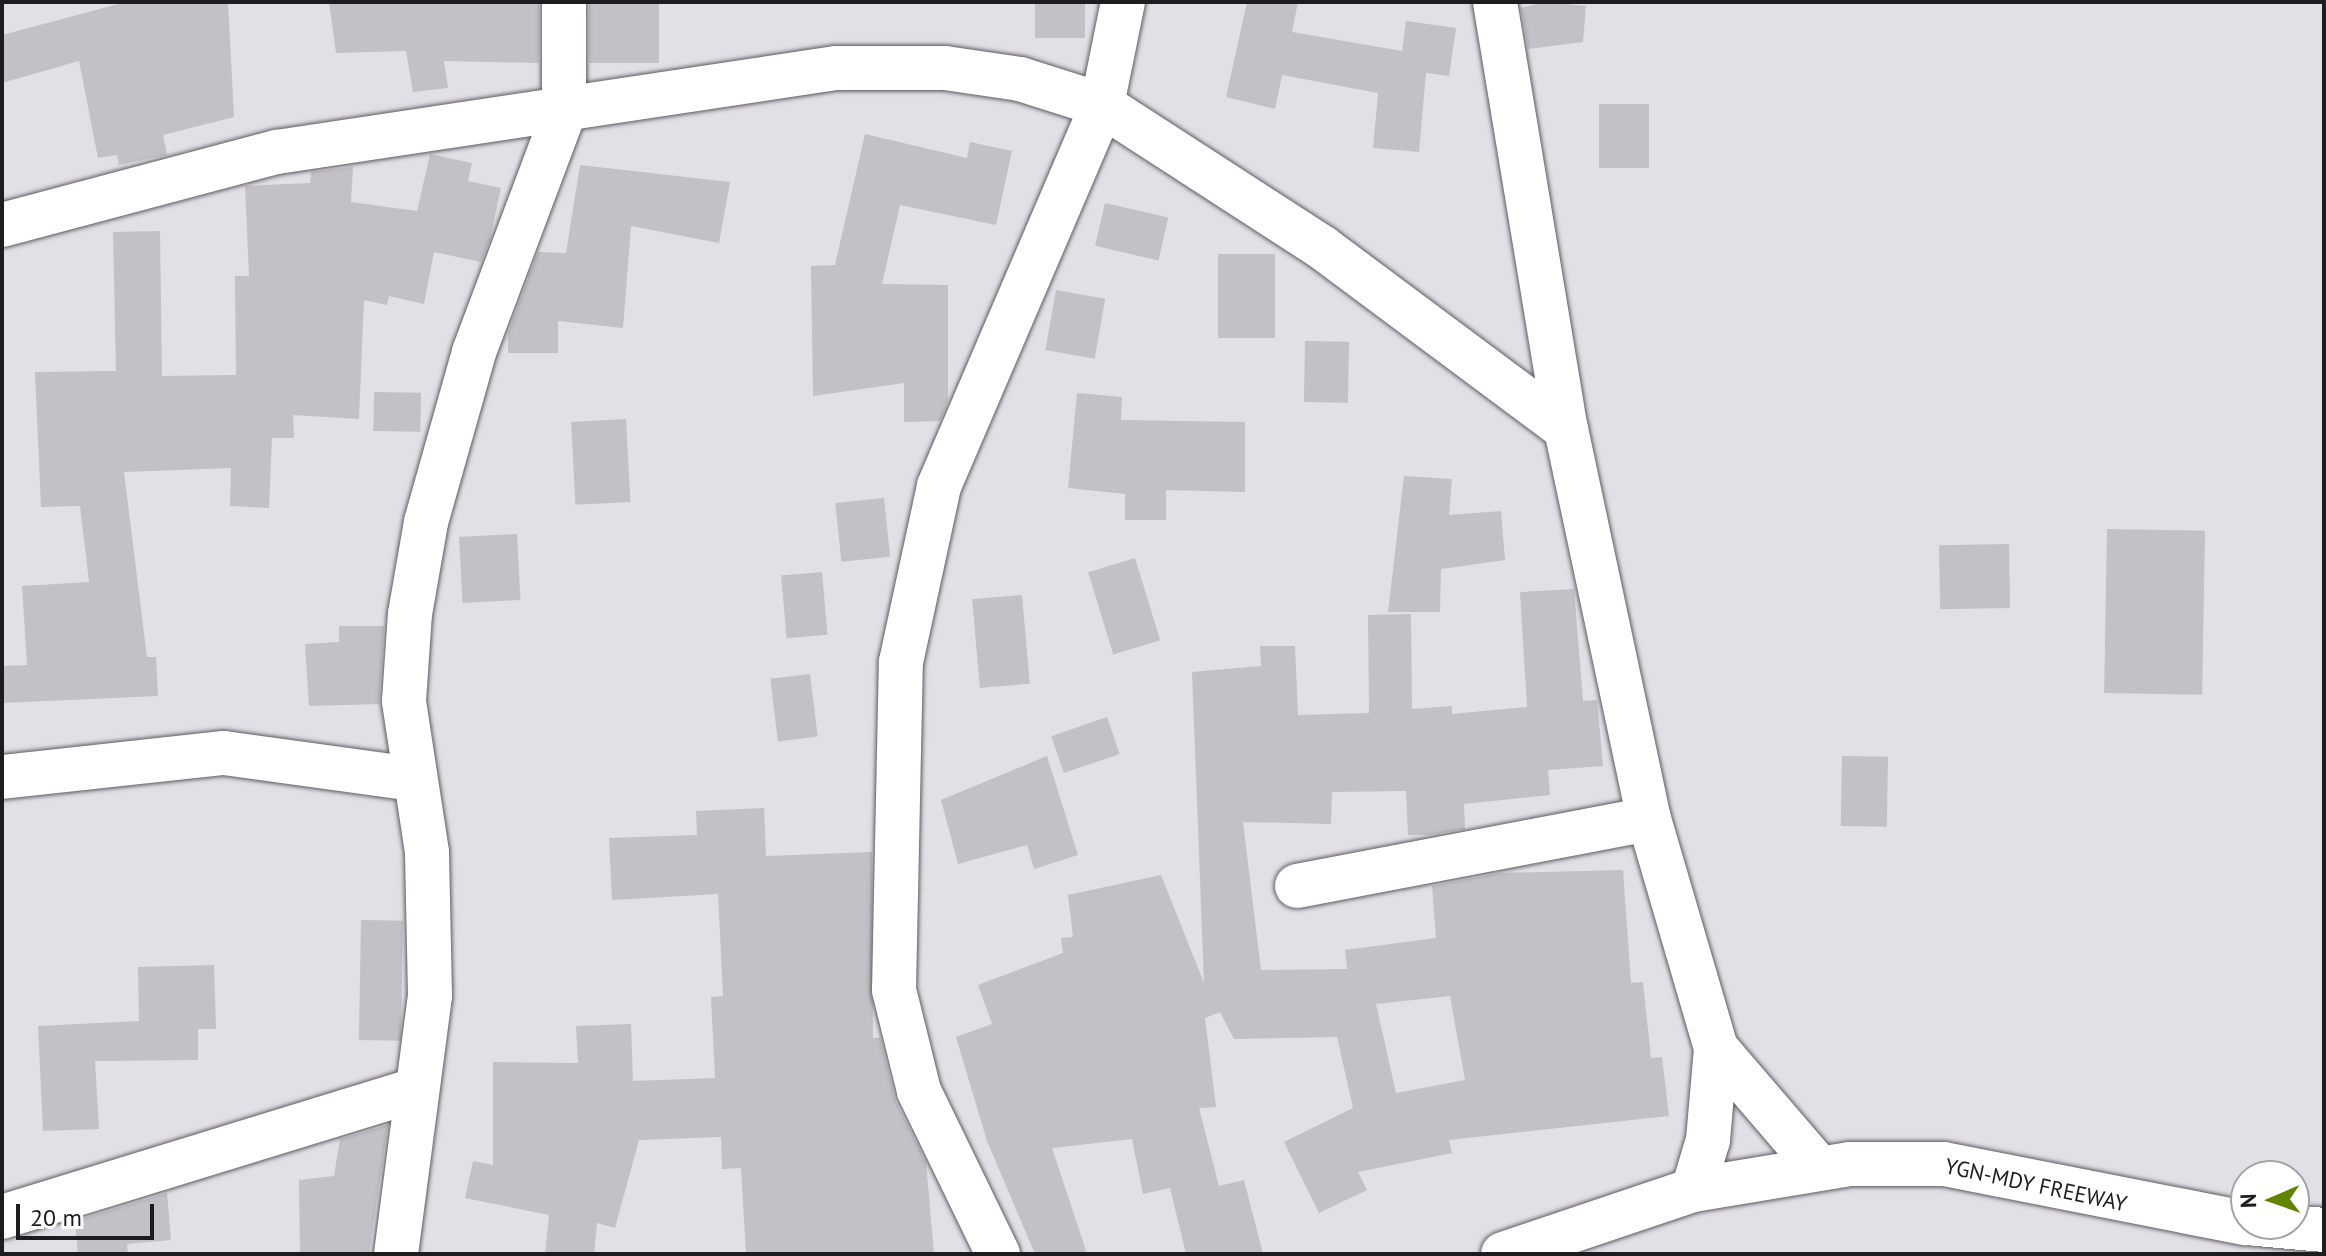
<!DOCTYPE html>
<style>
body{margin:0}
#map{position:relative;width:2326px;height:1256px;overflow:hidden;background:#e2dfe6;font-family:"PT Sans",sans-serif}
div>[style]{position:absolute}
.building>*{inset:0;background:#c3c0c6;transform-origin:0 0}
.roads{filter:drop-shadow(0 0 2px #5e5c61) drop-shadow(0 0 2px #5e5c61)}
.street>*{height:44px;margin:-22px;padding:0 22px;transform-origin:22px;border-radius:22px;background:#fff}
.primary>*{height:44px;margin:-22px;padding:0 22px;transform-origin:22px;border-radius:22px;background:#fff}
span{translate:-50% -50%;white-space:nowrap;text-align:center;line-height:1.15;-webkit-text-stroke:6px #fff;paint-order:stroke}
.street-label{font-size:22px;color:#1d1c1e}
.frame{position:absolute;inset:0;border:4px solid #1d1c1e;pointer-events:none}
.north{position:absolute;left:2230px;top:1160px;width:80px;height:80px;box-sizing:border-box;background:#fff;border:2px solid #a5a4a5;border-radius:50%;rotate:268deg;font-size:22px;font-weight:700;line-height:32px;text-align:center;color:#1d1c1e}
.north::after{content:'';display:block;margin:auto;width:28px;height:36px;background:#618400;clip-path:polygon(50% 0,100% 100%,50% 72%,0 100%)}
.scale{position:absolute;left:16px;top:1204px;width:138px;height:36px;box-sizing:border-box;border:4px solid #1d1c1e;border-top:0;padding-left:10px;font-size:24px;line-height:28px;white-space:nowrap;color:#1d1c1e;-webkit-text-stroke:6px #fff;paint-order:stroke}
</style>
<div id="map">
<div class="building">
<i style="clip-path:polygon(126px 2px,228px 2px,234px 117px,163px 135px,167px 155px,119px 165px,117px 155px,98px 158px,79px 61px,2px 83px,2px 35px)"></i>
<i style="clip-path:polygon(329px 2px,539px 2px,539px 63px,444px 61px,448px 88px,413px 92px,406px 51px,336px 53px)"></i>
<i style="left:589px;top:2px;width:70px;height:61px"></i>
<i style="left:1035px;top:2px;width:50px;height:36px"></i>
<i style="clip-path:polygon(1247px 2px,1298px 2px,1292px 32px,1402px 51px,1406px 21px,1456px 28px,1449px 76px,1426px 73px,1419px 152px,1373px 148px,1378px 93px,1282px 75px,1275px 109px,1226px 97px)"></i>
<i style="clip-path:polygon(1544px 2px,1586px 6px,1583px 42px,1528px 49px,1521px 8px)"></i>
<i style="left:1599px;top:104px;width:50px;height:64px"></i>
<i style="clip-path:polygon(865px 134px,967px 158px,970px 142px,1012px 151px,996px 225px,900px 205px,882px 284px,948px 285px,948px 401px,940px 421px,904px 422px,904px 383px,813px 396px,811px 266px,835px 265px)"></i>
<i style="clip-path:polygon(430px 154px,472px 163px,468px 181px,501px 188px,490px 239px,481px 262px,434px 252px,424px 304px,389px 296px,387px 305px,364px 300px,359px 419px,293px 415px,294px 438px,272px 438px,269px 508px,230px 506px,231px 468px,124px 472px,147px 657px,156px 657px,158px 696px,2px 703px,2px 666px,27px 665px,22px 586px,89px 582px,80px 506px,41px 507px,35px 372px,116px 371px,113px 232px,160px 231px,162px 376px,236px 375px,235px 276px,249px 276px,245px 186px,310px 183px,311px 172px,353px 167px,351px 202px,417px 211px)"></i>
<i style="clip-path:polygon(580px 165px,730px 182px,719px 243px,631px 226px,623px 328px,558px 321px,558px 353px,508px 353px,508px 333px,538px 252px,566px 253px)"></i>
<i style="left:1105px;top:203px;width:65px;height:44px;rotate:13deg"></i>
<i style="left:1218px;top:254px;width:57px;height:84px"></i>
<i style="left:1056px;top:290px;width:50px;height:61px;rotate:10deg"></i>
<i style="left:1305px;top:341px;width:44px;height:61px;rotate:1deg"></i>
<i style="left:374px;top:392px;width:47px;height:39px;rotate:1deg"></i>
<i style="clip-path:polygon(1077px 393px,1122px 397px,1121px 420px,1245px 422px,1245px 492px,1166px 490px,1166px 520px,1125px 520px,1125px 494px,1068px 488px)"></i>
<i style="left:626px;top:419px;width:83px;height:55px;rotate:87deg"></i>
<i style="clip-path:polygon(1404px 476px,1452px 479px,1449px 515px,1501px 511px,1505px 560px,1441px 569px,1440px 612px,1388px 612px)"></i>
<i style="left:884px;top:498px;width:59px;height:49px;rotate:84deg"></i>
<i style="left:2107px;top:529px;width:98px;height:164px;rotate:1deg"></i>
<i style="left:517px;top:534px;width:66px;height:58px;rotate:87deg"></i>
<i style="left:2009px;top:544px;width:64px;height:70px;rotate:89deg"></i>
<i style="left:1135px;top:558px;width:86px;height:49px;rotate:73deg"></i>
<i style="left:822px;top:572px;width:63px;height:41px;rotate:85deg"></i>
<i style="clip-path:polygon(evenodd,1574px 589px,1583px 701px,1597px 700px,1603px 766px,1548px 770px,1550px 795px,1464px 804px,1465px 829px,1429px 835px,1408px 835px,1406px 791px,1332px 792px,1331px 824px,1243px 822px,1261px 970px,1347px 969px,1345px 950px,1436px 938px,1432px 886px,1500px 873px,1623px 870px,1631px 983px,1643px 982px,1651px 1058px,1662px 1057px,1669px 1116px,1449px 1140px,1452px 1153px,1358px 1172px,1367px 1190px,1319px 1213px,1284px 1142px,1353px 1108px,1337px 1037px,1234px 1039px,1220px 1012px,1205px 1018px,1216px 1107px,1199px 1108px,1219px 1186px,1244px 1180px,1263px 1254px,1186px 1254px,1170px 1188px,1143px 1194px,1132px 1139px,1052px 1148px,1087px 1254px,1035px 1254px,987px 1141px,956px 1037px,992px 1024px,978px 985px,1063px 953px,1061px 938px,1073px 937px,1068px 895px,1161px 875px,1204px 983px,1192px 672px,1261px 666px,1260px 646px,1295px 646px,1298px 715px,1369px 713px,1368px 615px,1411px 614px,1412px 709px,1452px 706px,1452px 714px,1527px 707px,1520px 592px,1574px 589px,1450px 996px,1465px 1080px,1396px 1093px,1376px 1004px,1450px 996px)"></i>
<i style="left:1022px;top:595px;width:89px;height:50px;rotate:85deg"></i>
<i style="clip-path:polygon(339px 626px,384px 626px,379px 704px,309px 706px,305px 644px,339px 642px)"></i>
<i style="left:810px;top:674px;width:63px;height:40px;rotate:83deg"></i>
<i style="left:1107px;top:717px;width:39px;height:59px;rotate:71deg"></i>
<i style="clip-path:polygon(1047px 756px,1078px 855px,1034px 869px,1027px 845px,958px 864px,941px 800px)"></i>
<i style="left:1842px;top:756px;width:46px;height:70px;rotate:1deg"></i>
<i style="clip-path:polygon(764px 808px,766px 856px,872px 852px,873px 1038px,880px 1038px,896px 1102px,926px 1162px,934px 1254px,746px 1254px,741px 1168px,722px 1169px,721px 1137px,639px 1140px,615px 1228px,597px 1223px,594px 1254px,545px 1254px,549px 1215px,465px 1198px,473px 1161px,493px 1165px,493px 1062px,578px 1063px,576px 1026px,631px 1024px,633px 1081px,715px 1078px,711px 997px,723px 996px,718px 894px,612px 900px,609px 838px,697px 835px,696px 811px)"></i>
<i style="left:361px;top:920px;width:42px;height:120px;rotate:1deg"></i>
<i style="clip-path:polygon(214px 965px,216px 1029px,198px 1029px,198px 1060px,95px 1061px,99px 1129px,43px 1131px,38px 1026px,139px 1021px,138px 967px)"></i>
<i style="clip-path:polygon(388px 1125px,369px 1254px,300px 1254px,299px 1180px,334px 1176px,340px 1139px)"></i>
<i style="clip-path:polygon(167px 1193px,171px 1240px,127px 1244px,128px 1254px,78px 1254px,75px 1221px)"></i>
</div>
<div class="roads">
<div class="street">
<i style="left:1495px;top:2px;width:433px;rotate:80.6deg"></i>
<i style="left:2px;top:225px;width:285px;rotate:-14.9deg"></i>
<i style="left:277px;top:152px;width:565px;rotate:-8.55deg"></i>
<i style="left:836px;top:68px;width:109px"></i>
<i style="left:945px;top:68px;width:76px;rotate:8.3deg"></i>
<i style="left:1020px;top:79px;width:86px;rotate:17.6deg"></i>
<i style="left:1102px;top:105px;width:263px;rotate:32.9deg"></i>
<i style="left:1323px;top:248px;width:303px;rotate:36.7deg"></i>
<i style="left:1566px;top:429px;width:399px;rotate:78deg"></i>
<i style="left:1649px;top:819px;width:239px;rotate:73.7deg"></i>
<i style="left:1716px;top:1048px;width:155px;rotate:49.4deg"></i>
<i style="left:2px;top:777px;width:223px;rotate:-6.2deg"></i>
<i style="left:224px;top:753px;width:191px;rotate:7.8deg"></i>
<i style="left:1297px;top:886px;width:358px;rotate:-10.8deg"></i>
<i style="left:1693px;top:1190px;width:52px;rotate:-73.3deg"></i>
<i style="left:1708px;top:1140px;width:92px;rotate:-85deg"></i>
<i style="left:2px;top:1217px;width:433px;rotate:-17.1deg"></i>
<i style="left:396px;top:1254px;width:260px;rotate:-82.5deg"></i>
<i style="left:430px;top:996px;width:144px;rotate:-91.2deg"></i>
<i style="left:427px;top:852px;width:153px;rotate:-98.7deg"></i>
<i style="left:404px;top:701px;width:87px;rotate:-86.1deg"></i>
<i style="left:410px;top:614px;width:93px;rotate:-80.1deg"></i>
<i style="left:426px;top:522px;width:177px;rotate:-74.2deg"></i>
<i style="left:474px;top:352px;width:255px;rotate:-69.4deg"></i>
<i style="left:564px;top:113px;width:111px;rotate:-90deg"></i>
<i style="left:998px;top:1254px;width:181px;rotate:-115.9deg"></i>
<i style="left:919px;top:1091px;width:104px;rotate:-103.9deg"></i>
<i style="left:894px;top:990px;width:328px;rotate:-88.8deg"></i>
<i style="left:901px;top:662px;width:180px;rotate:-77.8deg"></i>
<i style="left:939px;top:486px;width:414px;rotate:-66.8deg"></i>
<i style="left:1102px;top:105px;width:105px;rotate:-78.5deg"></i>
</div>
<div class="primary">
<i style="left:2257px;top:1224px;width:67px;rotate:5.1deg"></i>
<i style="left:1503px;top:1254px;width:200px;rotate:-18.6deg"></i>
<i style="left:1693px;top:1190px;width:159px;rotate:-9.4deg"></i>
<i style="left:1850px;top:1164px;width:94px"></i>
<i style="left:1944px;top:1164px;width:308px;rotate:11.1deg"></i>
</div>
</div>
<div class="street-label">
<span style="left:2036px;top:1185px;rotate:12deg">YGN-MDY FREEWAY</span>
</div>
<div class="frame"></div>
<div class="north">N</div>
<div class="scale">20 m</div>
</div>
